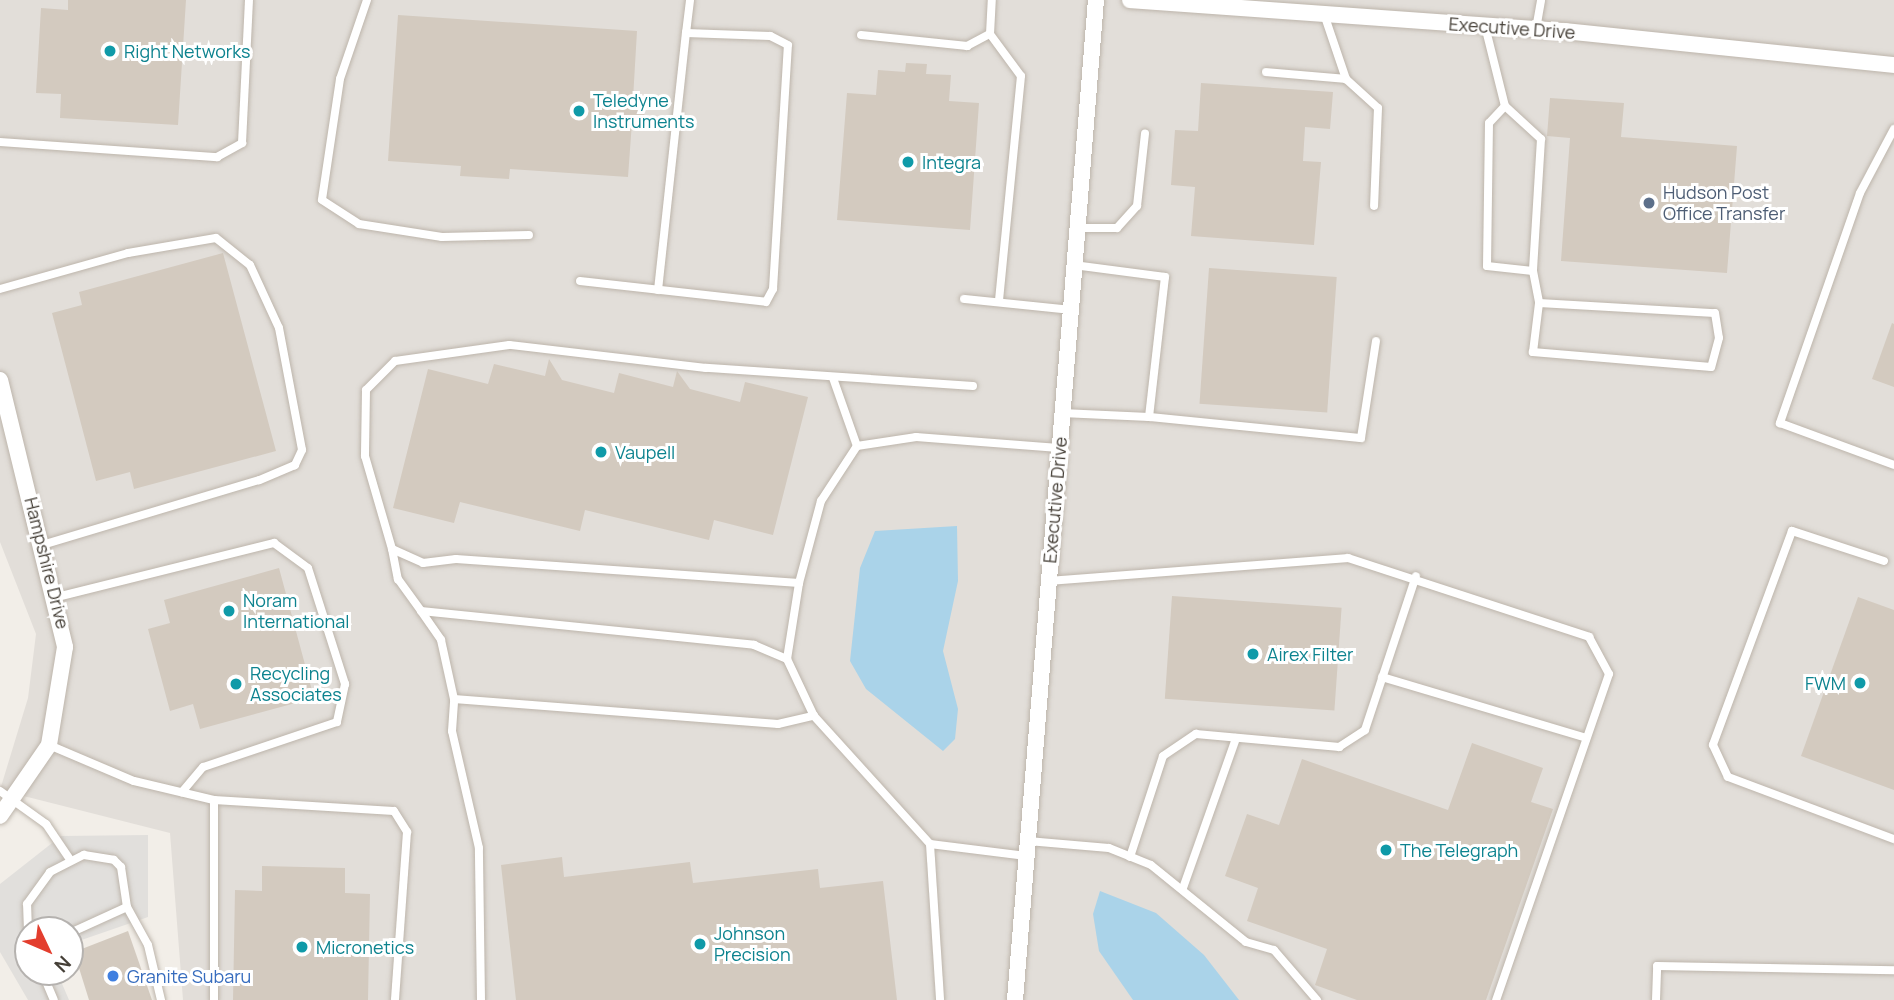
<!DOCTYPE html>
<style>
body{margin:0}
#map{position:relative;width:1894px;height:1000px;overflow:hidden;background:#f2eee8;font-family:Manrope,sans-serif}
div>[style]{position:absolute}
.industrial>*{inset:0;background:#e2ded9}
.parking>*{inset:0;background:#e1dfdc}
.water>*{inset:0;background:#aad3e9}
.building>*{inset:0;background:#d3cabf;transform-origin:0 0}
.roads{filter:drop-shadow(0 0 2px #bdb5ab) drop-shadow(0 0 2px #bdb5ab)}
.lane>*{height:8px;margin:-4px;padding:0 4px;transform-origin:4px;border-radius:4px;background:#fff}
.street>*{height:16px;margin:-8px;padding:0 8px;transform-origin:8px;border-radius:8px;background:#fff}
.dots>*{width:19px;height:19px;translate:-50% -50%;box-sizing:border-box;border:4px solid #fff;border-radius:50%}
span{translate:-50% -50%;white-space:nowrap;text-align:center;line-height:1.15;-webkit-text-stroke:6px #fff;paint-order:stroke}
.street-label{font-size:18px;color:#453f37}
.culture-label{font-size:18px;color:#0d838f}
.left{translate:0 -50%;text-align:left}
.right{translate:-100% -50%;text-align:right}
.service-label{font-size:18px;color:#4e5e75}
.shop-label{font-size:18px;color:#366cbe}
.north{position:absolute;left:14px;top:916px;width:70px;height:70px;box-sizing:border-box;background:#fff;border:2px solid #b5b2af;border-radius:50%;rotate:134deg;font-size:19px;font-weight:700;line-height:28px;text-align:center;color:#453f37}
.north::after{content:'';display:block;margin:auto;width:24px;height:32px;background:#e33e2e;clip-path:polygon(50% 0,100% 100%,50% 72%,0 100%)}
</style>
<div id="map">
<div class="industrial">
<i style="clip-path:polygon(0 0,1894px 0,1894px 1000px,183px 1000px,170px 833px,0 790px,28px 698px,36px 634px,0 542px)"></i>
</div>
<div class="parking">
<i style="clip-path:polygon(148px 835px,148px 917px,70px 944px,70px 930px,28px 930px,28px 972px,57px 972px,69px 1000px,28px 1000px,0 952px,0 884px,61px 836px)"></i>
</div>
<div class="water">
<i style="clip-path:polygon(957px 526px,958px 581px,943px 651px,958px 709px,955px 739px,943px 751px,866px 689px,850px 661px,860px 568px,875px 531px)"></i>
<i style="clip-path:polygon(1100px 891px,1156px 913px,1204px 955px,1239px 1000px,1133px 1000px,1099px 951px,1093px 914px)"></i>
</div>
<div class="building">
<i style="clip-path:polygon(68px 0,186px 0,178px 125px,60px 118px,61px 94px,36px 93px,41px 8px,68px 10px)"></i>
<i style="clip-path:polygon(398px 15px,637px 31px,633px 99px,645px 100px,644px 122px,632px 122px,628px 177px,510px 169px,509px 179px,460px 176px,461px 166px,388px 161px)"></i>
<i style="clip-path:polygon(906px 63px,927px 64px,926px 74px,951px 75px,949px 101px,979px 103px,970px 230px,837px 220px,847px 93px,876px 95px,878px 70px,905px 72px)"></i>
<i style="clip-path:polygon(1201px 83px,1333px 92px,1330px 129px,1305px 127px,1303px 161px,1321px 162px,1314px 245px,1191px 236px,1195px 187px,1171px 185px,1175px 130px,1198px 131px)"></i>
<i style="clip-path:polygon(1550px 98px,1624px 103px,1621px 137px,1737px 146px,1727px 273px,1561px 261px,1570px 138px,1547px 136px)"></i>
<i style="clip-path:polygon(223px 253px,276px 451px,134px 489px,130px 472px,96px 481px,52px 313px,82px 305px,79px 292px)"></i>
<i style="left:1209px;top:268px;width:128px;height:136px;rotate:4deg"></i>
<i style="clip-path:polygon(1892px 323px,1894px 324px,1894px 387px,1872px 379px)"></i>
<i style="clip-path:polygon(549px 359px,562px 380px,614px 393px,619px 373px,673px 387px,677px 371px,690px 389px,740px 402px,745px 382px,808px 397px,773px 535px,714px 520px,709px 540px,585px 510px,580px 531px,460px 502px,454px 523px,393px 508px,428px 369px,488px 384px,494px 364px,545px 376px)"></i>
<i style="clip-path:polygon(279px 568px,314px 698px,200px 729px,193px 704px,170px 711px,148px 629px,170px 623px,164px 600px)"></i>
<i style="left:1172px;top:596px;width:170px;height:103px;rotate:4deg"></i>
<i style="clip-path:polygon(1858px 597px,1894px 610px,1894px 790px,1801px 756px)"></i>
<i style="clip-path:polygon(1472px 743px,1543px 768px,1531px 802px,1553px 809px,1486px 1000px,1357px 1000px,1315px 985px,1327px 949px,1247px 921px,1258px 888px,1225px 876px,1247px 814px,1279px 825px,1302px 759px,1448px 810px)"></i>
<i style="clip-path:polygon(562px 857px,564px 877px,690px 862px,693px 883px,818px 869px,820px 888px,883px 881px,897px 1000px,516px 1000px,501px 865px)"></i>
<i style="clip-path:polygon(262px 866px,345px 868px,345px 893px,370px 894px,368px 1000px,233px 1000px,235px 890px,262px 891px)"></i>
<i style="clip-path:polygon(128px 931px,152px 1000px,89px 1000px,74px 952px)"></i>
</div>
<div class="roads">
<div class="lane">
<i style="left:367px;top:0;width:83px;rotate:108.9deg"></i>
<i style="left:340px;top:79px;width:122px;rotate:98.5deg"></i>
<i style="left:322px;top:200px;width:44px;rotate:33deg"></i>
<i style="left:359px;top:224px;width:84px;rotate:8.9deg"></i>
<i style="left:442px;top:237px;width:87px;rotate:-1.3deg"></i>
<i style="left:1324px;top:14px;width:69px;rotate:71.3deg"></i>
<i style="left:1346px;top:79px;width:43px;rotate:42.2deg"></i>
<i style="left:1378px;top:108px;width:98px;rotate:92.3deg"></i>
<i style="left:1485px;top:26px;width:82px;rotate:76deg"></i>
<i style="left:1505px;top:106px;width:49px;rotate:42.5deg"></i>
<i style="left:1541px;top:139px;width:132px;rotate:93.5deg"></i>
<i style="left:1533px;top:271px;width:33px;rotate:79deg"></i>
<i style="left:1539px;top:303px;width:176px;rotate:3.3deg"></i>
<i style="left:1715px;top:313px;width:25px;rotate:81deg"></i>
<i style="left:1719px;top:338px;width:30px;rotate:105deg"></i>
<i style="left:1711px;top:367px;width:179px;rotate:-175.2deg"></i>
<i style="left:1533px;top:352px;width:49px;rotate:-83deg"></i>
<i style="left:1536px;top:29px;width:29px;rotate:-80deg"></i>
<i style="left:990px;top:34px;width:52px;rotate:53.6deg"></i>
<i style="left:1021px;top:76px;width:227px;rotate:95.6deg"></i>
<i style="left:861px;top:35px;width:107px;rotate:5.9deg"></i>
<i style="left:967px;top:46px;width:26px;rotate:-28deg"></i>
<i style="left:990px;top:34px;width:34px;rotate:-87deg"></i>
<i style="left:1266px;top:72px;width:80px;rotate:5deg"></i>
<i style="left:1505px;top:106px;width:23px;rotate:133deg"></i>
<i style="left:1489px;top:123px;width:143px;rotate:90.8deg"></i>
<i style="left:1487px;top:266px;width:46px;rotate:6.2deg"></i>
<i style="left:1894px;top:129px;width:72px;rotate:118deg"></i>
<i style="left:1860px;top:193px;width:244px;rotate:109.2deg"></i>
<i style="left:1780px;top:423px;width:121px;rotate:20.2deg"></i>
<i style="left:0;top:142px;width:218px;rotate:4deg"></i>
<i style="left:217px;top:157px;width:29px;rotate:-29deg"></i>
<i style="left:242px;top:143px;width:143px;rotate:-87.2deg"></i>
<i style="left:1077px;top:228px;width:40px"></i>
<i style="left:1117px;top:228px;width:30px;rotate:-48deg"></i>
<i style="left:1137px;top:206px;width:73px;rotate:-83.7deg"></i>
<i style="left:580px;top:281px;width:187px;rotate:6.4deg"></i>
<i style="left:766px;top:302px;width:15px;rotate:-62deg"></i>
<i style="left:773px;top:289px;width:244px;rotate:-86.5deg"></i>
<i style="left:788px;top:45px;width:20px;rotate:-153deg"></i>
<i style="left:770px;top:36px;width:84px;rotate:-178deg"></i>
<i style="left:686px;top:33px;width:33px;rotate:-83deg"></i>
<i style="left:0;top:289px;width:133px;rotate:-15.7deg"></i>
<i style="left:128px;top:253px;width:89px;rotate:-9.7deg"></i>
<i style="left:216px;top:238px;width:43px;rotate:38.5deg"></i>
<i style="left:250px;top:265px;width:69px;rotate:65.3deg"></i>
<i style="left:279px;top:328px;width:124px;rotate:79.3deg"></i>
<i style="left:302px;top:450px;width:17px;rotate:115deg"></i>
<i style="left:295px;top:465px;width:39px;rotate:157deg"></i>
<i style="left:259px;top:480px;width:226px;rotate:163.3deg"></i>
<i style="left:658px;top:290px;width:259px;rotate:-83.8deg"></i>
<i style="left:964px;top:299px;width:109px;rotate:5.8deg"></i>
<i style="left:833px;top:378px;width:72px;rotate:70.6deg"></i>
<i style="left:973px;top:386px;width:268px;rotate:-176.1deg"></i>
<i style="left:706px;top:368px;width:198px;rotate:-173.3deg"></i>
<i style="left:509px;top:345px;width:115px;rotate:172deg"></i>
<i style="left:395px;top:361px;width:41px;rotate:135deg"></i>
<i style="left:366px;top:390px;width:66px;rotate:90.9deg"></i>
<i style="left:365px;top:456px;width:97px;rotate:73.8deg"></i>
<i style="left:392px;top:549px;width:34px;rotate:24deg"></i>
<i style="left:423px;top:563px;width:33px;rotate:-7deg"></i>
<i style="left:456px;top:559px;width:344px;rotate:4deg"></i>
<i style="left:799px;top:583px;width:85px;rotate:-75deg"></i>
<i style="left:821px;top:501px;width:66px;rotate:-56.8deg"></i>
<i style="left:857px;top:446px;width:60px;rotate:-8.7deg"></i>
<i style="left:916px;top:437px;width:143px;rotate:4.4deg"></i>
<i style="left:1062px;top:413px;width:87px;rotate:2.6deg"></i>
<i style="left:1149px;top:417px;width:141px;rotate:-83.5deg"></i>
<i style="left:1165px;top:277px;width:92px;rotate:-172.5deg"></i>
<i style="left:1149px;top:417px;width:213px;rotate:5.7deg"></i>
<i style="left:1361px;top:438px;width:98px;rotate:-81.2deg"></i>
<i style="left:392px;top:549px;width:31px;rotate:79deg"></i>
<i style="left:398px;top:579px;width:39px;rotate:54deg"></i>
<i style="left:421px;top:611px;width:335px;rotate:5.8deg"></i>
<i style="left:754px;top:645px;width:36px;rotate:23deg"></i>
<i style="left:787px;top:659px;width:63px;rotate:64.7deg"></i>
<i style="left:814px;top:716px;width:173px;rotate:47.8deg"></i>
<i style="left:930px;top:844px;width:97px;rotate:7.1deg"></i>
<i style="left:1884px;top:561px;width:97px;rotate:-161.9deg"></i>
<i style="left:1792px;top:531px;width:228px;rotate:110.3deg"></i>
<i style="left:1713px;top:745px;width:35px;rotate:65deg"></i>
<i style="left:1728px;top:777px;width:177px;rotate:20.5deg"></i>
<i style="left:1049px;top:581px;width:300px;rotate:-4.4deg"></i>
<i style="left:1348px;top:558px;width:254px;rotate:18.1deg"></i>
<i style="left:1589px;top:637px;width:42px;rotate:61.6deg"></i>
<i style="left:1609px;top:674px;width:345px;rotate:109.1deg"></i>
<i style="left:57px;top:597px;width:224px;rotate:-14deg"></i>
<i style="left:274px;top:543px;width:42px;rotate:36.3deg"></i>
<i style="left:308px;top:568px;width:122px;rotate:72.3deg"></i>
<i style="left:345px;top:684px;width:39px;rotate:102deg"></i>
<i style="left:337px;top:722px;width:141px;rotate:161.4deg"></i>
<i style="left:203px;top:767px;width:33px;rotate:130deg"></i>
<i style="left:421px;top:611px;width:35px;rotate:55deg"></i>
<i style="left:441px;top:640px;width:60px;rotate:77.6deg"></i>
<i style="left:787px;top:659px;width:77px;rotate:-81deg"></i>
<i style="left:1382px;top:677px;width:213px;rotate:16.6deg"></i>
<i style="left:49px;top:745px;width:92px;rotate:23deg"></i>
<i style="left:134px;top:781px;width:82px;rotate:13.4deg"></i>
<i style="left:214px;top:800px;width:180px;rotate:3.5deg"></i>
<i style="left:394px;top:811px;width:25px;rotate:58deg"></i>
<i style="left:407px;top:832px;width:168px;rotate:94.1deg"></i>
<i style="left:0;top:791px;width:57px;rotate:35.7deg"></i>
<i style="left:46px;top:824px;width:41px;rotate:55.9deg"></i>
<i style="left:1028px;top:841px;width:81px;rotate:4.9deg"></i>
<i style="left:1109px;top:848px;width:45px;rotate:22deg"></i>
<i style="left:1151px;top:865px;width:122px;rotate:39deg"></i>
<i style="left:1246px;top:942px;width:29px;rotate:16deg"></i>
<i style="left:1274px;top:950px;width:66px;rotate:49.3deg"></i>
<i style="left:930px;top:844px;width:156px;rotate:86.3deg"></i>
<i style="left:1130px;top:857px;width:106px;rotate:-71.9deg"></i>
<i style="left:1163px;top:756px;width:40px;rotate:-34deg"></i>
<i style="left:1196px;top:734px;width:144px;rotate:5.2deg"></i>
<i style="left:1339px;top:747px;width:31px;rotate:-33deg"></i>
<i style="left:1365px;top:730px;width:162px;rotate:-71.7deg"></i>
<i style="left:1183px;top:888px;width:159px;rotate:-70.5deg"></i>
<i style="left:127px;top:907px;width:43px;rotate:61.1deg"></i>
<i style="left:148px;top:945px;width:57px;rotate:76.7deg"></i>
<i style="left:28px;top:931px;width:27px;rotate:-92deg"></i>
<i style="left:27px;top:904px;width:39px;rotate:-54deg"></i>
<i style="left:50px;top:872px;width:38px;rotate:-27deg"></i>
<i style="left:84px;top:855px;width:30px;rotate:9deg"></i>
<i style="left:114px;top:860px;width:10px;rotate:45deg"></i>
<i style="left:121px;top:867px;width:40px;rotate:81.5deg"></i>
<i style="left:127px;top:907px;width:63px;rotate:155.5deg"></i>
<i style="left:42px;top:972px;width:30px;rotate:67deg"></i>
<i style="left:214px;top:1000px;width:200px;rotate:-90deg"></i>
<i style="left:481px;top:1000px;width:152px;rotate:-90.8deg"></i>
<i style="left:479px;top:848px;width:120px;rotate:-103deg"></i>
<i style="left:452px;top:731px;width:32px;rotate:-86deg"></i>
<i style="left:454px;top:699px;width:325px;rotate:4.4deg"></i>
<i style="left:778px;top:724px;width:37px;rotate:-13deg"></i>
<i style="left:1656px;top:1000px;width:34px;rotate:-88deg"></i>
<i style="left:1657px;top:966px;width:237px;rotate:1deg"></i>
</div>
<div class="street">
<i style="left:1130px;top:0;width:436px;rotate:4.1deg"></i>
<i style="left:1565px;top:31px;width:331px;rotate:5.9deg"></i>
<i style="left:0;top:380px;width:275px;rotate:76.3deg"></i>
<i style="left:65px;top:647px;width:99px;rotate:99.3deg"></i>
<i style="left:49px;top:745px;width:86px;rotate:124.6deg"></i>
<i style="left:1015px;top:1000px;width:1003px;rotate:-85.37deg"></i>
</div>
</div>
<div class="dots">
<i style="left:110px;top:51px;background:#0f9aa8"></i>
<i style="left:579px;top:111px;background:#0f9aa8"></i>
<i style="left:908px;top:162px;background:#0f9aa8"></i>
<i style="left:1649px;top:203px;background:#5c6f8a"></i>
<i style="left:601px;top:452px;background:#0f9aa8"></i>
<i style="left:229px;top:611px;background:#0f9aa8"></i>
<i style="left:1253px;top:654px;background:#0f9aa8"></i>
<i style="left:1860px;top:683px;background:#0f9aa8"></i>
<i style="left:236px;top:684px;background:#0f9aa8"></i>
<i style="left:1386px;top:850px;background:#0f9aa8"></i>
<i style="left:700px;top:944px;background:#0f9aa8"></i>
<i style="left:302px;top:947px;background:#0f9aa8"></i>
<i style="left:113px;top:976px;background:#3f7fe0"></i>
</div>
<div class="street-label">
<span style="left:1512px;top:28px;rotate:4deg">Executive Drive</span>
<span style="left:1055px;top:500px;rotate:-85deg">Executive Drive</span>
<span style="left:47px;top:563px;rotate:76deg">Hampshire Drive</span>
</div>
<div class="culture-label">
<span class="left" style="left:124px;top:51px">Right Networks</span>
<span class="left" style="left:593px;top:111px">Teledyne<br>Instruments</span>
<span class="left" style="left:922px;top:162px">Integra</span>
<span class="left" style="left:615px;top:452px">Vaupell</span>
<span class="left" style="left:243px;top:611px">Noram<br>International</span>
<span class="left" style="left:1267px;top:654px">Airex Filter</span>
<span class="left" style="left:250px;top:684px">Recycling<br>Associates</span>
<span class="right" style="left:1846px;top:683px">FWM</span>
<span class="left" style="left:1400px;top:850px">The Telegraph</span>
<span class="left" style="left:714px;top:944px">Johnson<br>Precision</span>
<span class="left" style="left:316px;top:947px">Micronetics</span>
</div>
<div class="service-label">
<span class="left" style="left:1663px;top:203px">Hudson Post<br>Office Transfer</span>
</div>
<div class="shop-label">
<span class="left" style="left:127px;top:976px">Granite Subaru</span>
</div>
<div class="north">N</div>
</div>
